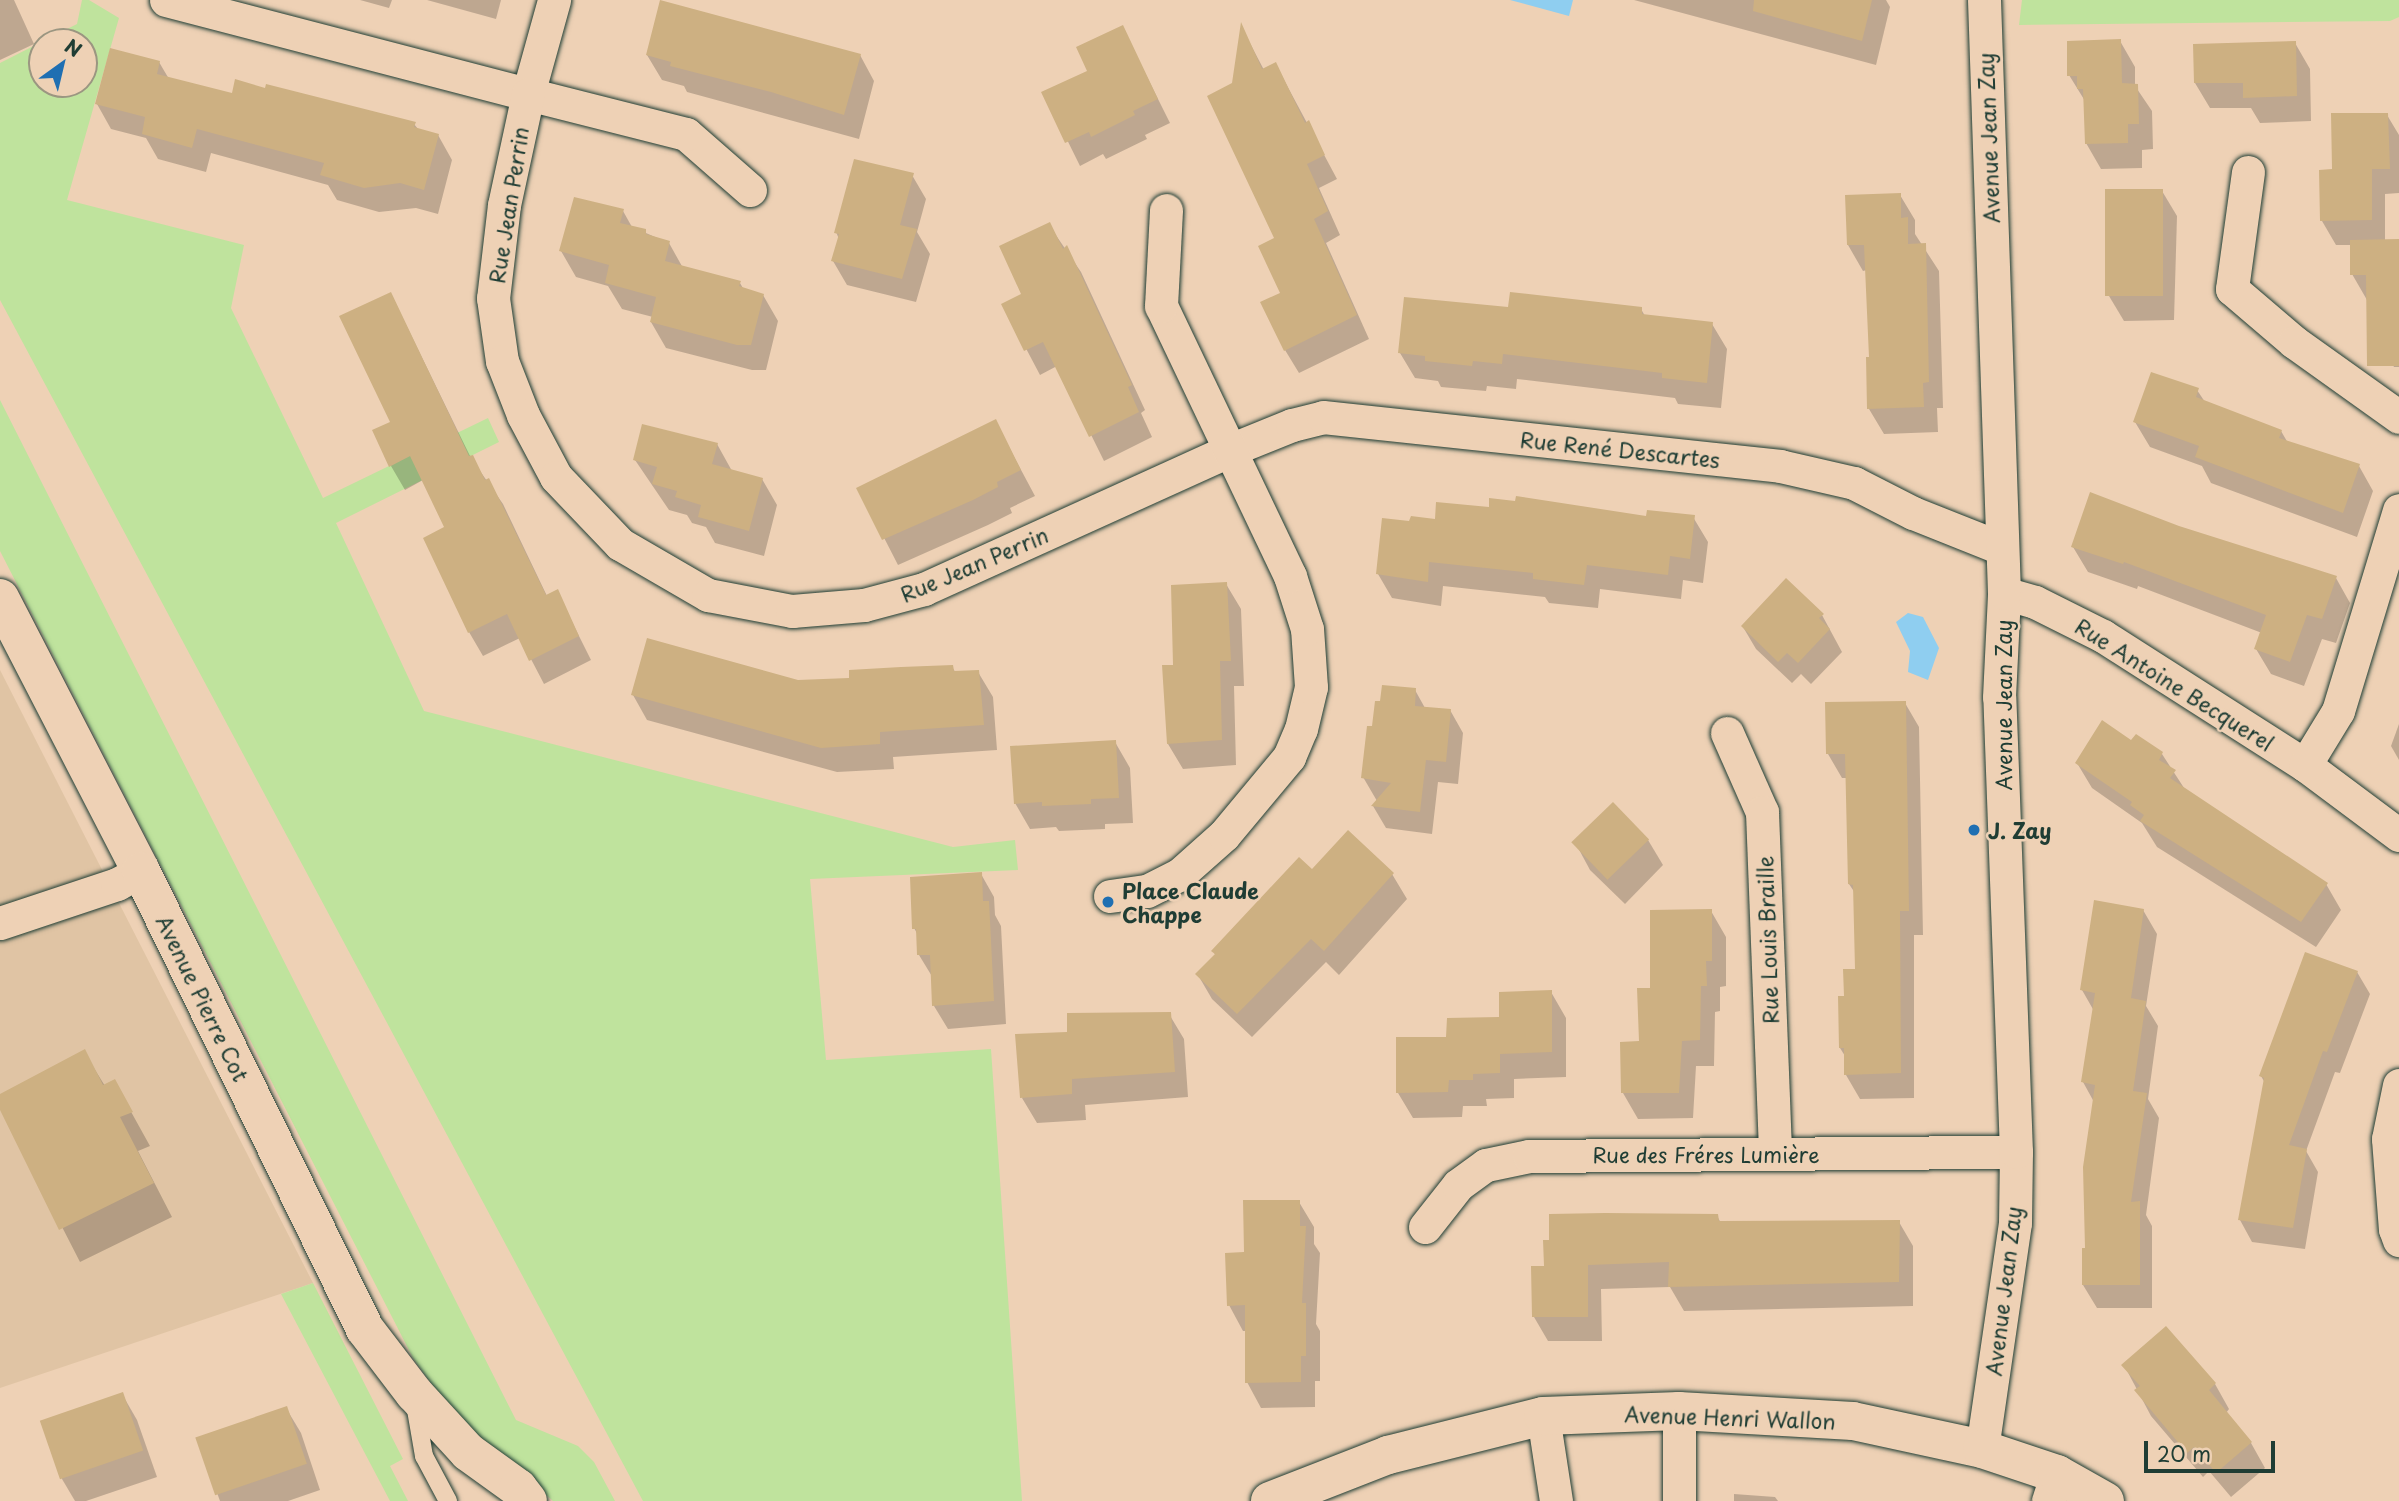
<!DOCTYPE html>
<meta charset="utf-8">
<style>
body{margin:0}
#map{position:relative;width:2399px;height:1501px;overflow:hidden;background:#eed1b5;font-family:"Playpen Sans",sans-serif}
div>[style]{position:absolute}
.built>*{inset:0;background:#e0c4a4}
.green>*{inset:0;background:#bfe39d}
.water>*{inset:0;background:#8fcef0}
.shadow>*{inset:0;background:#0003}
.building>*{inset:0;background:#cdb082;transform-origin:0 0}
.roads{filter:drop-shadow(0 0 2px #1f3d34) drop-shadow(0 0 2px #1f3d34)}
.service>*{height:18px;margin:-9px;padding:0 9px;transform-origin:9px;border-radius:9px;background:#eed1b5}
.minor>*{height:33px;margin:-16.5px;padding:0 16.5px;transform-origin:16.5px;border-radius:16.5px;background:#eed1b5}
.tertiary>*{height:38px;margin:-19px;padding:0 19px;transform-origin:19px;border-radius:19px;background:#eed1b5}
.dots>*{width:19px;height:19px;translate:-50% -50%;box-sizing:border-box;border:4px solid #eed1b5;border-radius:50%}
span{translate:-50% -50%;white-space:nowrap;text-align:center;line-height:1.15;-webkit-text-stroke:5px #eed1b5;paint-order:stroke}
.street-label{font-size:21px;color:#1f3d34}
.poi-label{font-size:21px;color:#1f3d34;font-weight:700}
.left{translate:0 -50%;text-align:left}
.north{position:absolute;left:28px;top:28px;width:70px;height:70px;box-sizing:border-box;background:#eed1b5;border:2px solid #9b9681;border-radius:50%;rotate:34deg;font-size:19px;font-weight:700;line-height:28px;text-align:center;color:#1f3d34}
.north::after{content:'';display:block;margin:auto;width:24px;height:32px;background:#1f6fb2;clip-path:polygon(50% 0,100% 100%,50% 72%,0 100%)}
.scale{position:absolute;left:2144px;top:1441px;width:131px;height:32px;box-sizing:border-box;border:4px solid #1f3d34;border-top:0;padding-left:9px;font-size:21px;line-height:24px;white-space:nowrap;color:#1f3d34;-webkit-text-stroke:5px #eed1b5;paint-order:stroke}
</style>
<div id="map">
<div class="built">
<i style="clip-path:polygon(0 670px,313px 1283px,0 1388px)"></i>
</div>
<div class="green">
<i style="clip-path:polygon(evenodd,82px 0,89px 0,119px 18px,67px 200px,244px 245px,231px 308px,323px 498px,488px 418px,499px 442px,336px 523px,424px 711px,953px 847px,1015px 840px,1018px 870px,810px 879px,826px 1060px,991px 1049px,1022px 1501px,643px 1501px,0 300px,0 63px,77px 24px,82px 0,42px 42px,84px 42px,84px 84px,42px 84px,42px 42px)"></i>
<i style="clip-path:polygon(2022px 0,2399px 0,2399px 17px,2390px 21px,2019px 25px)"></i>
<i style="clip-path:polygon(0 400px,516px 1420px,578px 1446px,594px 1462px,615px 1501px,553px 1501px,452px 1412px,413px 1358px,0 551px)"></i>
<i style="clip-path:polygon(313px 1283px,403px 1459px,390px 1466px,408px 1501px,390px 1501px,281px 1294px)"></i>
</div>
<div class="water">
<i style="clip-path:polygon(1510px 0,1573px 0,1569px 16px)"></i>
<i style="clip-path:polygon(1908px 613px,1923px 617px,1939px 648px,1928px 680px,1908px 672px,1910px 651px,1896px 622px)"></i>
</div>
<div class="shadow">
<i style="clip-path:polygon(0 0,14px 0,34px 44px,0 60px)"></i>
<i style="clip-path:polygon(360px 0,392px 0,389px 8px)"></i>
<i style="clip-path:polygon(427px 0,501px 0,496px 19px)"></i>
<i style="clip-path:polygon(1634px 0,1886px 0,1890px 7px,1876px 65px)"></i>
<i style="clip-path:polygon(1122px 27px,1170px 123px,1145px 135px,1147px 139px,1106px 159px,1103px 154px,1080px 166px,1044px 93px,1089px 71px)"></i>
<i style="clip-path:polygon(1242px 28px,1264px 70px,1276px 65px,1337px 179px,1319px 188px,1340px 235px,1326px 243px,1369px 339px,1299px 373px,1285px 350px,1276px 239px,1234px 85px)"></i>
<i style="clip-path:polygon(2120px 41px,2135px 67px,2135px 86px,2152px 111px,2153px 149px,2142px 150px,2142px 168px,2101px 169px,2086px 143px,2085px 101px,2069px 75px)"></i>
<i style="clip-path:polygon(2295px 43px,2310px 69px,2311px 121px,2260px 123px,2251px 108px,2210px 108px,2195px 83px)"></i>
<i style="clip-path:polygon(647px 55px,860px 55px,874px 81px,859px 139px,687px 92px,684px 86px,662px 80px)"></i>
<i style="clip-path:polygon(159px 62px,169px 79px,233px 95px,266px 90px,414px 124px,418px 129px,438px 135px,452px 160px,438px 214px,416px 208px,379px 212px,337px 200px,328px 185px,211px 153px,206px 172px,158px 159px,146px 138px,111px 129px,97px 104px)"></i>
<i style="clip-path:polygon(2387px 115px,2399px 135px,2399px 193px,2385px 194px,2385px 241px,2399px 240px,2399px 367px,2394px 367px,2385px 350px,2367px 300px,2352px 274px,2352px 245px,2336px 245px,2322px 221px,2334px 171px)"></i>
<i style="clip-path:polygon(912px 175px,926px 199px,917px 232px,930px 254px,916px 302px,847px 285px,833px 261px,839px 239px,836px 232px)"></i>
<i style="clip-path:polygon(2162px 191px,2177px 216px,2174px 320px,2124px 321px,2109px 296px)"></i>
<i style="clip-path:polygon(1900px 195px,1915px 220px,1915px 234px,1939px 271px,1943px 408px,1937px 408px,1938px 432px,1884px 434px,1869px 409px,1871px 359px,1867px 270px,1863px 271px,1848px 245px)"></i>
<i style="clip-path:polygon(623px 211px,632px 227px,669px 243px,683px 268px,740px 283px,744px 290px,763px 295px,778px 321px,766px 370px,752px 370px,666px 348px,651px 322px,653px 317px,622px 309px,608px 286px,576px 277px,561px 251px)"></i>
<i style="clip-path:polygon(1049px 225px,1081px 272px,1145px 410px,1141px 413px,1152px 437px,1104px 461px,1057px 366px,1040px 375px,1003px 305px,1024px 295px)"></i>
<i style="clip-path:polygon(391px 294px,471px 458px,503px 504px,547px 596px,557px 592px,591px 660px,544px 684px,520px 638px,483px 656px,469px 632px,446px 528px,423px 480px,405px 490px,391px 466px)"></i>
<i style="clip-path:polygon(1509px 309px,1641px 309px,1645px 316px,1712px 324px,1727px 349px,1721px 408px,1678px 404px,1675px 398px,1517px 379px,1516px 389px,1487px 386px,1486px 391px,1441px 387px,1438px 381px,1415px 378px,1400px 353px)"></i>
<i style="clip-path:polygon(2197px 390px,2205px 402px,2281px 431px,2288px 443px,2359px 466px,2373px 491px,2357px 537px,2211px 483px,2202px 466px,2150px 447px,2135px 422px)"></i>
<i style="clip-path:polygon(995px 421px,1035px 496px,1010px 508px,1012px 513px,988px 525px,898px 565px,859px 489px)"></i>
<i style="clip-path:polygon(717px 444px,732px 471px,762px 479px,777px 505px,764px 556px,715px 543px,706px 527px,692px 523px,687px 515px,669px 510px,635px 460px)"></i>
<i style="clip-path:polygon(1693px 517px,1708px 542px,1703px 583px,1683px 580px,1681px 599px,1600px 589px,1598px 608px,1549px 603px,1545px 597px,1443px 586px,1441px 606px,1392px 598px,1378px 574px,1411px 523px)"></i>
<i style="clip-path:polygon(2179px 528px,2336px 578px,2350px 603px,2336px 643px,2322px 639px,2304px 686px,2271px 674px,2256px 649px,2262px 633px,2138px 586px,2137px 589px,2088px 572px,2073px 547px)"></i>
<i style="clip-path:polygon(1226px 584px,1241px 609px,1244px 686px,1234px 686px,1236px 765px,1183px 769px,1168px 744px,1175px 667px)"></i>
<i style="clip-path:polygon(1822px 615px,1842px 652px,1811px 684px,1801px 674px,1792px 683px,1756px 649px,1743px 627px)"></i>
<i style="clip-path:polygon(952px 667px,956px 673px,978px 672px,993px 697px,997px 750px,893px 757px,894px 769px,837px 772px,647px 720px,633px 695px,851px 679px)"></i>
<i style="clip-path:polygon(1415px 690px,1425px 708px,1450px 710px,1463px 733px,1458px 784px,1438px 782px,1432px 834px,1386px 828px,1373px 806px,1377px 801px,1363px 777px,1382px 703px)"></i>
<i style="clip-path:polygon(1905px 703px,1919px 727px,1923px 935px,1914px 935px,1914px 1098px,1860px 1099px,1846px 1075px,1845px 1056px,1840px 1048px,1845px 998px,1857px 971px,1855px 893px,1849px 884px,1848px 778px,1842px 778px,1828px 754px)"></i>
<i style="clip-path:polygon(2399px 724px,2399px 760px,2391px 746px)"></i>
<i style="clip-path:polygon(1115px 742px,1130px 768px,1133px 823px,1105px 824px,1105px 829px,1059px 831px,1056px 827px,1030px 829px,1015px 803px)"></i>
<i style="clip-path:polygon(2162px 754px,2186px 791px,2326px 884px,2341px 910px,2316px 947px,2157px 847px,2142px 823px,2092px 788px,2077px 763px)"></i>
<i style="clip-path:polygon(1648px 840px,1663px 865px,1625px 904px,1590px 870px,1576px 844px)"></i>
<i style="clip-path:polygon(1312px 871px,1392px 874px,1407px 899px,1339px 975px,1326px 962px,1252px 1037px,1212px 999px,1198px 975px,1216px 956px,1213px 951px)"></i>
<i style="clip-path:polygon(981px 874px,994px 897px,995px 915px,1001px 926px,1006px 1024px,948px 1029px,934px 1006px,933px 978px,919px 955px,918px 935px,914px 928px)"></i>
<i style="clip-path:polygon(2143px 910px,2157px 934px,2146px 1006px,2158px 1026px,2148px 1099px,2159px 1118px,2146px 1215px,2152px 1226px,2152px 1308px,2097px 1308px,2083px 1285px,2094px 1102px,2083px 1082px,2094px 1011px,2082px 990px)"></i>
<i style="clip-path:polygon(1711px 911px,1726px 937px,1726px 986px,1720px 987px,1720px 1011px,1715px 1012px,1714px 1066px,1696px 1066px,1693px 1118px,1638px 1119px,1623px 1093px,1641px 1043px,1651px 990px)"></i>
<i style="clip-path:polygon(2357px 972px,2370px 994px,2340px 1073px,2335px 1072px,2306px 1151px,2318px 1172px,2305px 1249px,2252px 1242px,2240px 1220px,2265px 1083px,2261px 1076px)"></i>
<i style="clip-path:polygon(1551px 992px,1566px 1018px,1566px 1077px,1514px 1079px,1514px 1098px,1486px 1099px,1487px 1106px,1463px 1106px,1462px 1117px,1413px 1118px,1398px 1093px,1448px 1038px,1501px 1019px)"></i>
<i style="clip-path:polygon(1169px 1014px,1184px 1039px,1188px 1097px,1085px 1105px,1086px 1120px,1037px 1123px,1022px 1098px,1069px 1033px)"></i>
<i style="clip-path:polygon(84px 1052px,105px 1086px,114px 1081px,150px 1146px,138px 1151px,172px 1217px,80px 1262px,0 1106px,0 1096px)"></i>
<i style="clip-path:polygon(1299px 1202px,1314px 1227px,1314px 1244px,1320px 1253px,1316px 1324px,1320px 1331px,1320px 1381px,1315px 1381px,1315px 1407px,1261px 1408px,1247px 1382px,1247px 1331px,1243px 1331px,1229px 1305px)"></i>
<i style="clip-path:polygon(1717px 1216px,1721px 1223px,1899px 1222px,1913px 1246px,1913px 1306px,1684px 1311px,1670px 1287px,1601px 1289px,1602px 1341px,1548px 1341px,1534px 1317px,1546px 1267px)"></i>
<i style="clip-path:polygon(2124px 1365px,2215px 1384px,2229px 1409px,2226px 1413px,2251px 1443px,2265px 1468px,2231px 1497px,2209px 1471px,2203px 1477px,2151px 1416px)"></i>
<i style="clip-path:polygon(122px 1394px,137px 1420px,157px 1477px,86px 1501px,75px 1501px,62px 1479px,42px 1421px)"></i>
<i style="clip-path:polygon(286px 1408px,301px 1433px,320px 1490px,288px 1501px,220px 1501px,197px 1438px)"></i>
<i style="clip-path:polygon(1734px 1494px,1775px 1497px,1778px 1501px,1734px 1501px)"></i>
</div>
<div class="building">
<i style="clip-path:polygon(660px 0,861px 54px,844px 115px,771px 92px,670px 66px,671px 62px,646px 55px)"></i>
<i style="clip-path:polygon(1754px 0,1872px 0,1862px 41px,1753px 11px)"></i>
<i style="clip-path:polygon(1241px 22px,1262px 69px,1276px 62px,1305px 123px,1309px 120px,1325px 155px,1307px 164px,1328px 211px,1314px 219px,1357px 315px,1284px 351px,1260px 302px,1280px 293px,1258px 246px,1274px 238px,1207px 96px,1232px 83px)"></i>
<i style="clip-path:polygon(1123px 25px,1158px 99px,1133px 111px,1135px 115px,1091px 137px,1089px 132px,1065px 143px,1041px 92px,1087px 71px,1076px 47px)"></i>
<i style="clip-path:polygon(2121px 39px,2122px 83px,2138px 84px,2139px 124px,2128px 124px,2128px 143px,2085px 144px,2083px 89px,2077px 89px,2077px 76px,2067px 76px,2067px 41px)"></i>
<i style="clip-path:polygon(2296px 41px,2297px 96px,2243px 98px,2243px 83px,2194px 83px,2193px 44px)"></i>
<i style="clip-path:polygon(110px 48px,160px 61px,157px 74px,232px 93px,235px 79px,265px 88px,266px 84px,416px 122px,414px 127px,439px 134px,424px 190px,400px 183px,364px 188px,320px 175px,324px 163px,197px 129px,192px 148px,142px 134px,145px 117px,95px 104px)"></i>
<i style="clip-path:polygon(2331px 113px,2388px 113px,2390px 169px,2372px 169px,2372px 220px,2320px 221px,2319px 170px,2332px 169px)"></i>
<i style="clip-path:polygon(854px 159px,914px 173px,900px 225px,917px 229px,902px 279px,831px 261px,839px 234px,834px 233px)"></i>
<i style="left:2105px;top:189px;width:58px;height:107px"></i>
<i style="clip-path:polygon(1901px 193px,1901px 218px,1908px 217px,1908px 244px,1926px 243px,1929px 382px,1923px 383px,1924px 407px,1867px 409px,1866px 357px,1869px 357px,1864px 245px,1847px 245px,1845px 195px)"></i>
<i style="clip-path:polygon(574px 197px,624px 209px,620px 223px,646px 229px,646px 234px,670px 241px,665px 261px,741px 281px,739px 286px,764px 294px,751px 345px,737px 345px,650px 322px,656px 297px,605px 283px,609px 265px,559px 251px)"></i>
<i style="clip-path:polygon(1050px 222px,1063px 249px,1067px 245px,1132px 385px,1128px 387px,1139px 412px,1089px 437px,1043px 342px,1024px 351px,1001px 304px,1021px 294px,999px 246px)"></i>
<i style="clip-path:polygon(2399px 239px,2399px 366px,2367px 366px,2366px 275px,2350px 275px,2350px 240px)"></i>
<i style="clip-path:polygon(391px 292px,469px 456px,473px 455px,485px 480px,489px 478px,546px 595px,558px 589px,579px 636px,529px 661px,507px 614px,468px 633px,423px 538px,444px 527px,410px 456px,389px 467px,372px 430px,390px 422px,339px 316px)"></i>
<i style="clip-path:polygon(1510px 292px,1642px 307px,1642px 314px,1713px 322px,1707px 383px,1662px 378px,1662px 373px,1503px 354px,1502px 364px,1473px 361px,1472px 366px,1425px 361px,1425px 356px,1398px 353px,1404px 297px,1508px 307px)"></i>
<i style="clip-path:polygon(2151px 372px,2199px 388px,2196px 397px,2282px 430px,2279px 438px,2360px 464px,2343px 513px,2195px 457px,2199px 446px,2133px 422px)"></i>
<i style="clip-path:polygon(996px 419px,1021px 470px,997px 482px,998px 487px,973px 500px,882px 540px,856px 488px)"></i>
<i style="clip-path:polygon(642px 424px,718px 443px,712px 464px,763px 478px,749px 531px,698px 517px,701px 505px,675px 497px,677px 491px,652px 484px,657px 467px,633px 460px)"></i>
<i style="clip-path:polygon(2090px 492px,2179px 526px,2337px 576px,2322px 619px,2307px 615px,2290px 662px,2254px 649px,2266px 615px,2124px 562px,2123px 564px,2071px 547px)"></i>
<i style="clip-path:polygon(1516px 496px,1646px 516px,1647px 510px,1695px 515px,1690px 559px,1670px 556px,1668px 575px,1587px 565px,1584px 585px,1533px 579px,1533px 573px,1429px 562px,1428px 582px,1376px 574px,1382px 518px,1409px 521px,1411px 516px,1435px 519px,1436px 502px,1489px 507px,1489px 498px,1515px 501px)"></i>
<i style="clip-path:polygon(1786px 578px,1824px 614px,1819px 618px,1830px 629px,1798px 663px,1787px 653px,1778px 662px,1741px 626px)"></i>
<i style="clip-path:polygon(1227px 582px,1231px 661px,1220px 661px,1222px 740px,1167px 744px,1162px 665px,1173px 665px,1171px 585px)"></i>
<i style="clip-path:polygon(647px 638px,798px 680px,849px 678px,849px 670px,901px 667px,953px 665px,954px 671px,979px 670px,984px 725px,880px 732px,880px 744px,821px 748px,631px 695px)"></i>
<i style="clip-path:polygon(1382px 685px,1416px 688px,1415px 706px,1451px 709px,1446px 762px,1426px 760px,1420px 812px,1371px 806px,1391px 783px,1361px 778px,1367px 726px,1372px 726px,1375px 701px,1380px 701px)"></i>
<i style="clip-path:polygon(1906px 701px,1909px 911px,1900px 911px,1901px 1073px,1844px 1075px,1844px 1048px,1839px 1048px,1838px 996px,1844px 996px,1843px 969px,1855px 969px,1853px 885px,1848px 884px,1845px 754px,1826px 754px,1825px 702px)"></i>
<i style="clip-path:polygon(2102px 720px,2131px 740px,2136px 734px,2163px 752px,2159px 760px,2176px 770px,2170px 778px,2328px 883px,2301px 922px,2140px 821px,2144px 815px,2130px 805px,2132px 802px,2075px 763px)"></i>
<i style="clip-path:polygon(1116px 740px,1119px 798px,1091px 799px,1091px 804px,1042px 806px,1042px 802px,1014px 804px,1010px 746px)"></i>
<i style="left:1613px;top:802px;width:52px;height:58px;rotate:46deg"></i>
<i style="clip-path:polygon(1348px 830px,1394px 873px,1324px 951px,1311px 939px,1237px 1014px,1195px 974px,1215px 954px,1211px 951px,1299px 857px,1312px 869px)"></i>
<i style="clip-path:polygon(982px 872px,983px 901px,989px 901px,994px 1001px,932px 1006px,930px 955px,917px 955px,916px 929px,912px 929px,910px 877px)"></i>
<i style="clip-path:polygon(2094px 900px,2144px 909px,2131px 998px,2146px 1001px,2133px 1091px,2147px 1093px,2131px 1202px,2140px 1201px,2140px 1285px,2082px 1285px,2082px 1248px,2085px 1248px,2083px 1167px,2095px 1085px,2081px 1082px,2095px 993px,2080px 990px)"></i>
<i style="clip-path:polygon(1712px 909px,1712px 961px,1706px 961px,1707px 986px,1701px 986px,1700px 1040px,1682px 1041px,1679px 1093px,1621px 1093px,1620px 1042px,1639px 1041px,1637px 988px,1650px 988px,1650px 910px)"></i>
<i style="clip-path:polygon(2305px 952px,2358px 971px,2327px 1052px,2323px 1051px,2289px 1145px,2307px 1149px,2293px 1228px,2238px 1220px,2264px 1078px,2259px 1076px)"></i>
<i style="clip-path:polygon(1552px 990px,1552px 1052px,1500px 1054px,1500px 1073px,1473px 1074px,1473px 1080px,1449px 1080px,1448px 1092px,1396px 1093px,1396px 1037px,1446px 1037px,1447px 1018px,1499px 1017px,1499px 992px)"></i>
<i style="clip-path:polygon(1171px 1012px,1175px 1072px,1072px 1079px,1072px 1094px,1020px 1098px,1015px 1034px,1067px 1032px,1067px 1013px)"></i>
<i style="clip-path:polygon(85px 1049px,103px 1085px,115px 1079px,133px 1112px,120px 1117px,154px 1183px,59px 1230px,0 1110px,0 1094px)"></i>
<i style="clip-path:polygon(1243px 1200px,1300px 1200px,1300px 1226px,1306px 1226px,1302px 1303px,1306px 1303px,1306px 1356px,1301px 1356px,1301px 1382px,1245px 1383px,1245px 1305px,1227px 1306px,1225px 1253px,1244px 1252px)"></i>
<i style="clip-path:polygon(1605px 1213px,1718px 1214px,1719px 1221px,1900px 1220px,1899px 1282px,1668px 1287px,1669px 1262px,1588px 1265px,1588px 1317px,1532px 1317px,1531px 1266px,1544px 1266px,1543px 1240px,1549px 1240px,1549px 1214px)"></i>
<i style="clip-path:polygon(2166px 1326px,2216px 1383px,2209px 1390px,2252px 1442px,2216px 1473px,2194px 1447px,2187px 1453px,2134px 1390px,2140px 1386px,2121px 1365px)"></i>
<i style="left:123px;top:1392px;width:62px;height:88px;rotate:71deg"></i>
<i style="left:287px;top:1406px;width:61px;height:97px;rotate:71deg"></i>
</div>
<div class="roads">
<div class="service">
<i style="left:415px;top:1404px;width:53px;rotate:80.2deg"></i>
<i style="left:424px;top:1456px;width:51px;rotate:61.9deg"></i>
</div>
<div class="minor">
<i style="left:166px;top:0;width:374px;rotate:14.6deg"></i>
<i style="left:528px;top:94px;width:98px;rotate:-74.5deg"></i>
<i style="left:2248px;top:172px;width:118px;rotate:97.8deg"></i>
<i style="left:2232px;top:289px;width:82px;rotate:40.5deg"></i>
<i style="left:2294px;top:342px;width:129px;rotate:35.5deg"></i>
<i style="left:750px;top:190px;width:85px;rotate:-138.8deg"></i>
<i style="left:686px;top:134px;width:163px;rotate:-165.8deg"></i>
<i style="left:528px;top:94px;width:114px;rotate:102.2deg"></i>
<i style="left:504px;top:205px;width:94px;rotate:96.7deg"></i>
<i style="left:493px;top:298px;width:64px;rotate:81.9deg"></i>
<i style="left:502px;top:361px;width:58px;rotate:68.7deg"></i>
<i style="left:523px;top:415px;width:70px;rotate:62deg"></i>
<i style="left:556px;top:477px;width:93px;rotate:46.3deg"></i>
<i style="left:620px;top:544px;width:102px;rotate:30.1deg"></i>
<i style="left:708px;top:595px;width:86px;rotate:10.8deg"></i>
<i style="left:792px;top:611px;width:72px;rotate:-4.8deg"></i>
<i style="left:864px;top:605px;width:62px;rotate:-14.9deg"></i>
<i style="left:924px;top:589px;width:336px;rotate:-24.4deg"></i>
<i style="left:1230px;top:450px;width:67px;rotate:-22deg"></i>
<i style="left:1292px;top:425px;width:32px;rotate:-14deg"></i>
<i style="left:1323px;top:417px;width:460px;rotate:6.1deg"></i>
<i style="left:1780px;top:466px;width:76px;rotate:12.9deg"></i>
<i style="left:1854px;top:483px;width:66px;rotate:27deg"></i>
<i style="left:1913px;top:513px;width:95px;rotate:21.7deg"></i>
<i style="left:2004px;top:593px;width:32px;rotate:16deg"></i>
<i style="left:2035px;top:602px;width:76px;rotate:26.6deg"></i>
<i style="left:2103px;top:636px;width:240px;rotate:32.6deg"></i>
<i style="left:2305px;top:765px;width:117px;rotate:36.7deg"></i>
<i style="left:1727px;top:733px;width:86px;rotate:66.1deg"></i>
<i style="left:1762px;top:812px;width:342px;rotate:87.8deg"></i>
<i style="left:2305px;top:765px;width:63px;rotate:-58.6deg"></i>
<i style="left:2338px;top:711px;width:210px;rotate:-73.1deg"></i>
<i style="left:1110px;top:896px;width:37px;rotate:-8deg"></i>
<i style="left:1147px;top:891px;width:36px;rotate:-27deg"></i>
<i style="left:1179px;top:875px;width:60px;rotate:-41.6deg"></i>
<i style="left:1224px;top:835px;width:102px;rotate:-50.2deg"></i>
<i style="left:1289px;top:757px;width:30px;rotate:-67deg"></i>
<i style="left:1301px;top:729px;width:43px;rotate:-76.6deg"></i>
<i style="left:1311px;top:687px;width:58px;rotate:-93.9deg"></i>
<i style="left:1307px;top:629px;width:56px;rotate:-107.8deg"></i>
<i style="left:1290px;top:576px;width:299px;rotate:-115.5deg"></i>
<i style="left:1161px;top:306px;width:96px;rotate:-87deg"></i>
<i style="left:0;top:923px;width:123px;rotate:-18.4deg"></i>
<i style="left:117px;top:884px;width:27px;rotate:-28deg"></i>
<i style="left:2399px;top:1085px;width:55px;rotate:101.5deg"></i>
<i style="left:2388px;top:1139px;width:90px;rotate:85.6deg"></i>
<i style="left:2395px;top:1229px;width:12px;rotate:70deg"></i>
<i style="left:1425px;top:1227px;width:53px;rotate:-51.8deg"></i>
<i style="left:1458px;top:1185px;width:34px;rotate:-36deg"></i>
<i style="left:1486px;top:1165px;width:44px;rotate:-11.8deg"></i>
<i style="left:1529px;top:1156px;width:487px;rotate:-0.5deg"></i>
<i style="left:1543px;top:1416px;width:86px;rotate:81.3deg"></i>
<i style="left:1982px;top:1449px;width:228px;rotate:-81.7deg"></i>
<i style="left:2015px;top:1223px;width:71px;rotate:-89.2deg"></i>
<i style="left:2016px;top:1152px;width:455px;rotate:-92.1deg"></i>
<i style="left:1999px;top:697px;width:104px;rotate:-87.2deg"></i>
<i style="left:2004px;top:593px;width:593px;rotate:-91.93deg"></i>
<i style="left:1679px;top:1501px;width:90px;rotate:-90deg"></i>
<i style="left:2048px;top:1501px;width:28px;rotate:-72deg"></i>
</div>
<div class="tertiary">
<i style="left:0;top:598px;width:307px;rotate:62.7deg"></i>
<i style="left:141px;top:871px;width:510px;rotate:63.94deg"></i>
<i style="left:365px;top:1329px;width:81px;rotate:52.6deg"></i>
<i style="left:414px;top:1393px;width:80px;rotate:47.5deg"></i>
<i style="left:468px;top:1452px;width:62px;rotate:35.8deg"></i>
<i style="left:518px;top:1488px;width:16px;rotate:52deg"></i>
<i style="left:1270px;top:1501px;width:127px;rotate:-21.3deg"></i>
<i style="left:1388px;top:1455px;width:160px;rotate:-14.1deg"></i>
<i style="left:1543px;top:1416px;width:136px;rotate:-2.1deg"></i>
<i style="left:1679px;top:1411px;width:174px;rotate:3.3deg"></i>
<i style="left:1853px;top:1421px;width:132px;rotate:12.2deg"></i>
<i style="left:1982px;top:1449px;width:79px;rotate:18.4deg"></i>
<i style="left:2057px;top:1474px;width:55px;rotate:29.4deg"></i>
</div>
</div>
<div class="dots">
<i style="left:1974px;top:830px;background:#1f6fb2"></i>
<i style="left:1108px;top:902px;background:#1f6fb2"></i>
</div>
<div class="street-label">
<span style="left:1988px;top:138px;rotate:-92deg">Avenue Jean Zay</span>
<span style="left:508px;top:205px;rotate:-81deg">Rue Jean Perrin</span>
<span style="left:1620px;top:449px;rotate:6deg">Rue René Descartes</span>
<span style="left:974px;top:564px;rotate:-23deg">Rue Jean Perrin</span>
<span style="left:2175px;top:684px;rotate:32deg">Rue Antoine Becquerel</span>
<span style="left:2003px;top:705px;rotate:-90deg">Avenue Jean Zay</span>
<span style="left:1767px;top:940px;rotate:-92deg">Rue Louis Braille</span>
<span style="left:203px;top:998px;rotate:64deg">Avenue Pierre Cot</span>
<span style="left:1706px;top:1154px">Rue des Fréres Lumière</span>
<span style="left:2003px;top:1291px;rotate:-83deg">Avenue Jean Zay</span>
<span style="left:1730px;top:1417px;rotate:2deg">Avenue Henri Wallon</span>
</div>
<div class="poi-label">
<span class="left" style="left:1988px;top:830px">J. Zay</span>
<span class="left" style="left:1122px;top:902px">Place Claude<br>Chappe</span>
</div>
<div class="north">N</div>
<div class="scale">20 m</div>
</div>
